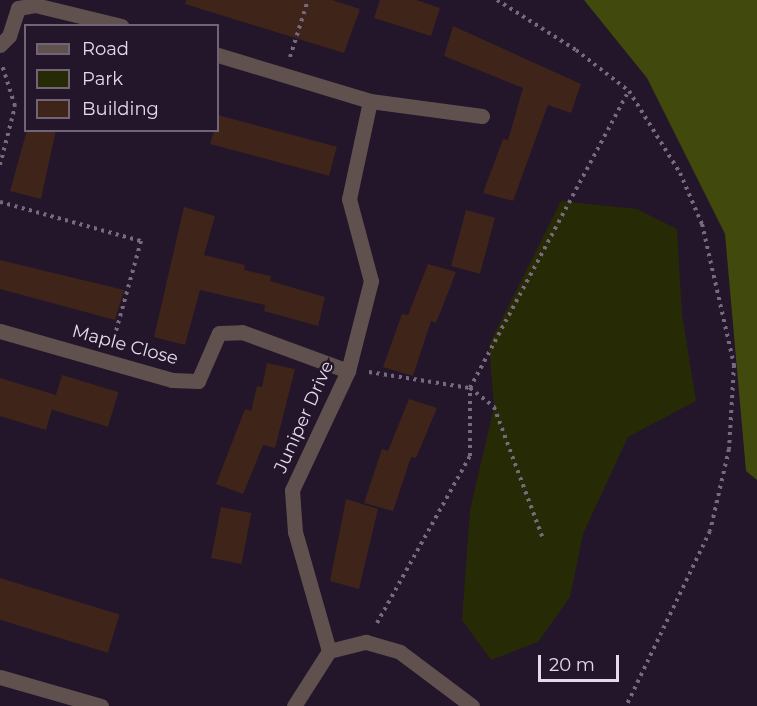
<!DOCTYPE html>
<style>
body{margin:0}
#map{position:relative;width:757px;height:706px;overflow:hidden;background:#23152a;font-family:Montserrat,sans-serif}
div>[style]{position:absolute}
.green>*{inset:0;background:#262b05}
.forest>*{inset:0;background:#42490c}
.building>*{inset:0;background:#3f241a;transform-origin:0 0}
.path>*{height:4px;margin-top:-2px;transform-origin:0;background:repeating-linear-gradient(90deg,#776a7d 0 3px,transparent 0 7.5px)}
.street>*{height:15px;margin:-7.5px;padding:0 7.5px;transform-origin:7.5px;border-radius:7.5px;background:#60514f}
span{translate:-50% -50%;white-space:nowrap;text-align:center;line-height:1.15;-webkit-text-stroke:4.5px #23152a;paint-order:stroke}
.street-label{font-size:18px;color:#e4dae9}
.legend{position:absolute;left:24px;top:24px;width:195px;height:108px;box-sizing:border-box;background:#23152a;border:2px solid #706476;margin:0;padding:8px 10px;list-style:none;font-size:18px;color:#e4dae9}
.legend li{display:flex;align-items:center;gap:12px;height:30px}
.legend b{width:30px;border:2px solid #706476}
.scale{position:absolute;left:538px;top:655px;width:81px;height:27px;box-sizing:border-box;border:3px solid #e4dae9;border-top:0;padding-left:8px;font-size:18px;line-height:21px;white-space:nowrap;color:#e4dae9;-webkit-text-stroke:4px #23152a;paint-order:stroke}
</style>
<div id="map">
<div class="green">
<i style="clip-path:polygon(561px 201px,637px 209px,677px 229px,682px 314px,696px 401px,628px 437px,583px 534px,570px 597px,538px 642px,491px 660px,462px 620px,470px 510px,494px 407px,489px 345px)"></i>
</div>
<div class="forest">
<i style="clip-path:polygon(584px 0,757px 0,757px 480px,746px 471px,725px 234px,647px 78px)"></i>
</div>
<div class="building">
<i style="clip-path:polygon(186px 0,332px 0,360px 9px,344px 53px,185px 4px)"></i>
<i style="clip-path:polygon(380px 0,416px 0,440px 8px,431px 36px,374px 18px)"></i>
<i style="clip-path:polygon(453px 26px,581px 84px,571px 113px,548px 105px,513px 201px,483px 193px,503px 139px,508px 140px,523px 88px,444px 56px)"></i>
<i style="left:218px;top:115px;width:123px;height:30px;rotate:15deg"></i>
<i style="clip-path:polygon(27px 130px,56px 130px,41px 199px,10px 191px)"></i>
<i style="clip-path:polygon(184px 207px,215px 216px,204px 255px,245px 265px,244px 270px,271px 276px,270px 281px,325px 297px,318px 326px,264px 311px,265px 305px,200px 290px,185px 345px,154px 337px)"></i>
<i style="left:466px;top:210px;width:30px;height:58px;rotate:15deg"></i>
<i style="clip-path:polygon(0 260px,124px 290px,115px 320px,0 289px)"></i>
<i style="clip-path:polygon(428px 264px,456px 272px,436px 323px,431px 321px,413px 376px,383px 367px,402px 314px,408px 315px)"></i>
<i style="clip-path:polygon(267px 363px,295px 369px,275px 448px,263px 445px,243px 494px,216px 484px,245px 409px,251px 411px,257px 386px,262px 387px)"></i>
<i style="left:62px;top:375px;width:59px;height:36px;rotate:17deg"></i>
<i style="clip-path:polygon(0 378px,56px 395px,46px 430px,0 416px)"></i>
<i style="clip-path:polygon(409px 399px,437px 408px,416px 458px,411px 457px,393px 511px,364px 503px,382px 449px,388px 451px)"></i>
<i style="clip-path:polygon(346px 499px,378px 509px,359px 589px,330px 581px)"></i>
<i style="left:221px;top:507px;width:31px;height:52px;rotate:11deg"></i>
<i style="left:0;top:578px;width:125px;height:40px;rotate:17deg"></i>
</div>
<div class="path">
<i style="left:497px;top:0;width:93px;rotate:32.3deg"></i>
<i style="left:576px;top:50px;width:67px;rotate:37.7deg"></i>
<i style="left:629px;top:91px;width:97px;rotate:58.1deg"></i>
<i style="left:680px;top:173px;width:56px;rotate:66.7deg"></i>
<i style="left:702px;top:224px;width:145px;rotate:77.2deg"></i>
<i style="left:734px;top:365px;width:84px;rotate:93.4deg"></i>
<i style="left:729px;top:449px;width:84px;rotate:103deg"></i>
<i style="left:710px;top:531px;width:194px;rotate:115.6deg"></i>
<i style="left:290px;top:57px;width:60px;rotate:-72.5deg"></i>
<i style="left:0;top:165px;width:61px;rotate:-75.7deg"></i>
<i style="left:15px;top:106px;width:43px;rotate:-107.6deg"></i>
<i style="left:0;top:202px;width:146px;rotate:15.5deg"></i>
<i style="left:141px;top:241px;width:105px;rotate:105.5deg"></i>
<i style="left:369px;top:372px;width:102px;rotate:9deg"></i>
<i style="left:470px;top:388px;width:31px;rotate:38deg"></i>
<i style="left:494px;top:407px;width:138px;rotate:69.6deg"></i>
<i style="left:377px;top:623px;width:191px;rotate:-60.9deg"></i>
<i style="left:470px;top:456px;width:68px;rotate:-90deg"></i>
<i style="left:470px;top:388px;width:336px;rotate:-61.9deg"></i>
</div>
<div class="street">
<i style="left:0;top:45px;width:13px;rotate:-45deg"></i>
<i style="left:9px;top:36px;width:29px;rotate:-72deg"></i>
<i style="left:18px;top:8px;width:17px;rotate:-10deg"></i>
<i style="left:35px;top:5px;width:89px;rotate:13.7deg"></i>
<i style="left:218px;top:55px;width:159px;rotate:16.8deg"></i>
<i style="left:370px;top:101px;width:113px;rotate:7.6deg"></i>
<i style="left:0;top:331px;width:179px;rotate:15.9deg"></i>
<i style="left:172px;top:380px;width:26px;rotate:2deg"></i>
<i style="left:198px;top:381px;width:52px;rotate:-66.4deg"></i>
<i style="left:219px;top:333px;width:23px;rotate:-2deg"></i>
<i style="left:242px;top:332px;width:113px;rotate:20.2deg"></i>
<i style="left:329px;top:651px;width:38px;rotate:-14deg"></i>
<i style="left:366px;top:642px;width:35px;rotate:16deg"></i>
<i style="left:400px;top:652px;width:90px;rotate:36.9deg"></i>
<i style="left:0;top:677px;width:105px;rotate:16deg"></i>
<i style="left:294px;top:706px;width:65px;rotate:-57.5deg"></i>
<i style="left:329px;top:651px;width:124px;rotate:-105.9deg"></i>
<i style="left:295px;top:532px;width:42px;rotate:-94.1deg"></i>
<i style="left:292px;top:490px;width:132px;rotate:-64.8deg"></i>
<i style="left:348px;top:371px;width:93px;rotate:-75.7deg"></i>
<i style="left:371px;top:281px;width:85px;rotate:-105deg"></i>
<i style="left:349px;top:199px;width:100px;rotate:-77.9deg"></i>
</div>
<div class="street-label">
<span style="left:125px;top:345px;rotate:15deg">Maple Close</span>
<span style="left:304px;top:417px;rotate:-66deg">Juniper Drive</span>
</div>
<ul class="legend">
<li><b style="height:8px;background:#60514f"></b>Road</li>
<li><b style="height:16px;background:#262b05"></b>Park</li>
<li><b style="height:16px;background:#3f241a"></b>Building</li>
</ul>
<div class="scale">20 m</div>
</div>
